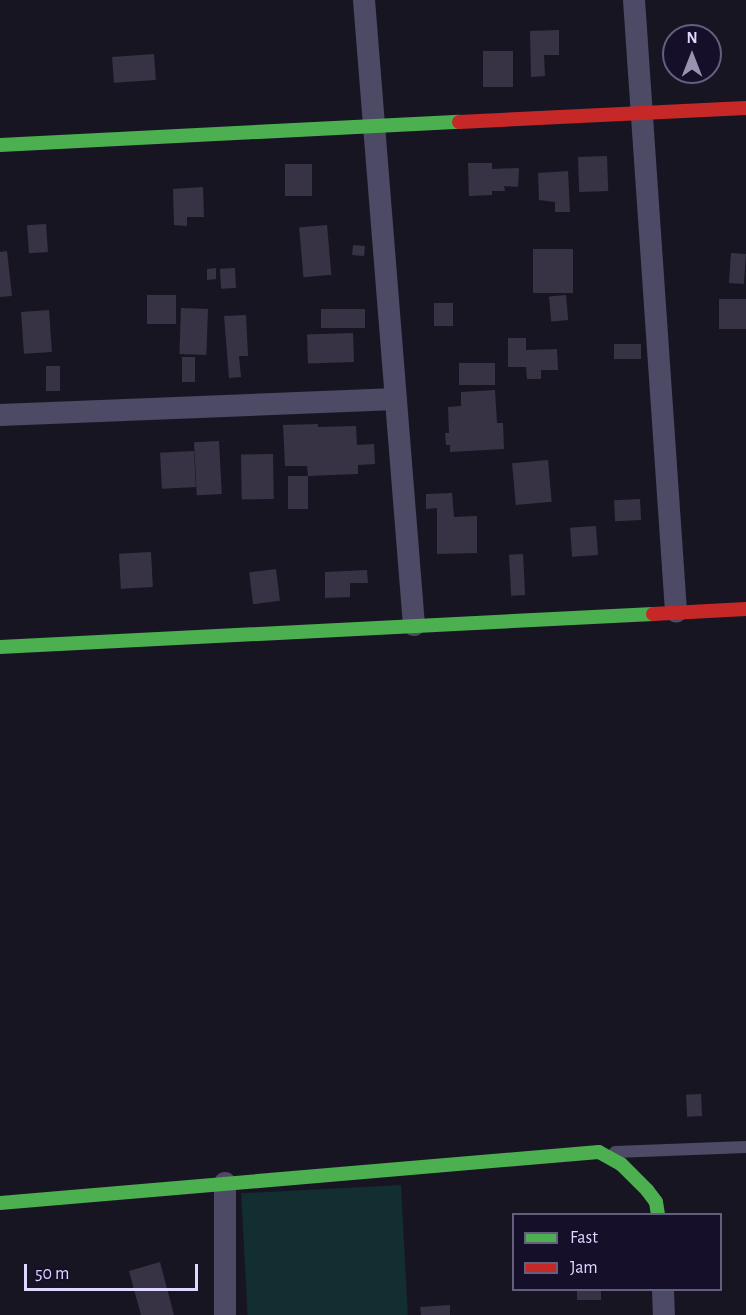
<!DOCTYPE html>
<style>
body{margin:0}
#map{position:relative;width:746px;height:1315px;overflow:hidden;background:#181523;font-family:"Alegreya Sans",sans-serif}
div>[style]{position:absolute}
.green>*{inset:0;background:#122e31;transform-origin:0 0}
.building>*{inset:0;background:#373345;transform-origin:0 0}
.lane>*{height:12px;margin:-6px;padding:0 6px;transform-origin:6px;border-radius:6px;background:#4c4a64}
.street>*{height:22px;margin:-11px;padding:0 11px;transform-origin:11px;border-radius:11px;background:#4c4a64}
.fast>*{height:14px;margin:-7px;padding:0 7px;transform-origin:7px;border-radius:7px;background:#4caf50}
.jam>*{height:14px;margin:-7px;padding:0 7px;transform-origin:7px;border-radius:7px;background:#c62828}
span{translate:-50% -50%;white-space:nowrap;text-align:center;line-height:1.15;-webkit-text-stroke:4.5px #150f29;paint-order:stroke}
.legend{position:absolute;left:512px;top:1213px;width:210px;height:78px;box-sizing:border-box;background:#150f29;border:2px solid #655f7f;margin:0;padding:8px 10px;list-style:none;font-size:18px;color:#ded7ff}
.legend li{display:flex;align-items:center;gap:12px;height:30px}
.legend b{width:30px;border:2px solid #655f7f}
.north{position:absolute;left:662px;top:24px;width:60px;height:60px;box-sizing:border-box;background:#150f29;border:2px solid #655f7f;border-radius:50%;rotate:0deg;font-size:16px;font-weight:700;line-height:24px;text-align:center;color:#ded7ff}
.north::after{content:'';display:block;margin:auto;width:21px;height:27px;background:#9993b2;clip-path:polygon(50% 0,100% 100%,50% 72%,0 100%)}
.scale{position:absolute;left:24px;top:1264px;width:174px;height:27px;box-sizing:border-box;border:3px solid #ded7ff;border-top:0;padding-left:8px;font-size:18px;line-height:21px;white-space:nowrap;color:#ded7ff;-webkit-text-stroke:4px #150f29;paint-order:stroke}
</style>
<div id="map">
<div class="green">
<i style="left:401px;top:1185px;width:130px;height:160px;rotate:87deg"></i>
</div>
<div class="building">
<i style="clip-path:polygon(559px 30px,559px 55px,544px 55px,545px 76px,531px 77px,530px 31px)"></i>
<i style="left:513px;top:51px;width:36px;height:30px;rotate:90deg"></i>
<i style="left:154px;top:54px;width:26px;height:42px;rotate:86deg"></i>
<i style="left:607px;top:156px;width:35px;height:29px;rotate:88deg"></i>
<i style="clip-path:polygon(468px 163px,492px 163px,492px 169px,519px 168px,518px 187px,504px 186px,505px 191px,492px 191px,492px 195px,469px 196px)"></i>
<i style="left:285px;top:164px;width:27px;height:32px"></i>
<i style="clip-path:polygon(568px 171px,570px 212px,555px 212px,555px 202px,539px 200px,538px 173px)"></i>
<i style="clip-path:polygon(203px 187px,204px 217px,187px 217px,187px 226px,174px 225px,173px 189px)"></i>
<i style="left:46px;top:224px;width:28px;height:19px;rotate:86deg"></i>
<i style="left:327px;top:225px;width:50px;height:28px;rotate:85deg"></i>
<i style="left:353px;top:245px;width:12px;height:10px;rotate:5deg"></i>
<i style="left:533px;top:249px;width:40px;height:44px"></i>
<i style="clip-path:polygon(7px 251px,12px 296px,0 297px,0 252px)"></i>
<i style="left:731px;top:253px;width:15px;height:30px;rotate:4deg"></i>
<i style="clip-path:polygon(216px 268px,216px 279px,207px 280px,207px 269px)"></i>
<i style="left:235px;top:268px;width:20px;height:15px;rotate:87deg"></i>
<i style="left:176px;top:295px;width:29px;height:29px;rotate:90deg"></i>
<i style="left:566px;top:295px;width:25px;height:17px;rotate:85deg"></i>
<i style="left:719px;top:299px;width:27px;height:30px"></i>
<i style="left:434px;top:303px;width:19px;height:23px"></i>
<i style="left:181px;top:308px;width:27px;height:46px;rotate:2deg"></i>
<i style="left:365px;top:309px;width:19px;height:44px;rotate:90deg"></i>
<i style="left:49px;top:310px;width:42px;height:28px;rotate:86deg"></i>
<i style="clip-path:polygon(246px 315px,248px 356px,239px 356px,241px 377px,229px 378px,224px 316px)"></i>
<i style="left:353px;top:333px;width:29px;height:46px;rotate:88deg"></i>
<i style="clip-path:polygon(508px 338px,526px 338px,526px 350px,557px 349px,558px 370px,541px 370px,541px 379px,527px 379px,526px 367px,508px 367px)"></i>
<i style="left:641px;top:344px;width:15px;height:27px;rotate:90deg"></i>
<i style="left:182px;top:357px;width:13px;height:25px"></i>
<i style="left:459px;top:363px;width:36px;height:22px"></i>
<i style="left:46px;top:366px;width:14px;height:25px"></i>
<i style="clip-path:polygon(495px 390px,497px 423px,503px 423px,504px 449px,450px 452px,450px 445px,446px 445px,445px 433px,449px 433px,448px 407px,461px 406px,461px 392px)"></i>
<i style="clip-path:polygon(318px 424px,318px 427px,356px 426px,357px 445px,374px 444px,375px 464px,358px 465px,358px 474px,308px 476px,307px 466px,285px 466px,283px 425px)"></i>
<i style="left:219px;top:441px;width:53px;height:25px;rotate:87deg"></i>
<i style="left:194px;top:451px;width:36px;height:34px;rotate:87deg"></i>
<i style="left:273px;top:454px;width:45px;height:32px;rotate:89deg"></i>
<i style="left:548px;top:460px;width:42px;height:36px;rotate:85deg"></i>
<i style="left:288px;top:476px;width:20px;height:33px"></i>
<i style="clip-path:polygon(452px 493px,454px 517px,477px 516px,477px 553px,437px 554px,437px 508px,426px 509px,426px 494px)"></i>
<i style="left:640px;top:499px;width:21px;height:26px;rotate:87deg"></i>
<i style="left:596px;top:526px;width:29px;height:26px;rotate:86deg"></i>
<i style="left:151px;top:552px;width:35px;height:32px;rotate:87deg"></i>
<i style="left:523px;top:554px;width:41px;height:14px;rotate:87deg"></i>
<i style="left:276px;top:569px;width:32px;height:27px;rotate:83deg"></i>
<i style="clip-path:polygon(367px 570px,368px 583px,350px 583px,350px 597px,325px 598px,325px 572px)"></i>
<i style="left:701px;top:1094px;width:22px;height:15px;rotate:87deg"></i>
<i style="clip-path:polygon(160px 1262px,174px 1315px,141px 1315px,129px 1271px)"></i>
<i style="left:577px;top:1290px;width:24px;height:10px"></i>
<i style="clip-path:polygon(450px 1305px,450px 1315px,421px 1315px,420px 1307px)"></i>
</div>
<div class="lane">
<i style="left:615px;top:1152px;width:131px;rotate:-2.2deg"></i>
</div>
<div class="street">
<i style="left:364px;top:0;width:627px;rotate:85.43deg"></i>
<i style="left:634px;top:0;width:613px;rotate:86.07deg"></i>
<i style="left:0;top:415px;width:396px;rotate:-2.3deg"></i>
<i style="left:663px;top:1290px;width:25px;rotate:88deg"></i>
<i style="left:225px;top:1315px;width:132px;rotate:-90deg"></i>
</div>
<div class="fast">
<i style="left:0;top:145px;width:460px;rotate:-2.9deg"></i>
<i style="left:0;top:647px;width:654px;rotate:-2.89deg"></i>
<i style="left:0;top:1203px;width:601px;rotate:-4.87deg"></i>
<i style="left:599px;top:1152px;width:25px;rotate:29deg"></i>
<i style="left:621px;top:1164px;width:37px;rotate:45deg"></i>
<i style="left:647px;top:1190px;width:15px;rotate:53deg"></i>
<i style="left:656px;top:1202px;width:12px;rotate:81deg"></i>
</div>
<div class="jam">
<i style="left:459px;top:122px;width:287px;rotate:-2.8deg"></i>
<i style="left:653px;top:614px;width:93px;rotate:-3.1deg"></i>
</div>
<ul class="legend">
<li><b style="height:8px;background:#4caf50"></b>Fast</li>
<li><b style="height:8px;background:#c62828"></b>Jam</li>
</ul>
<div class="north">N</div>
<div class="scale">50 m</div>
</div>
